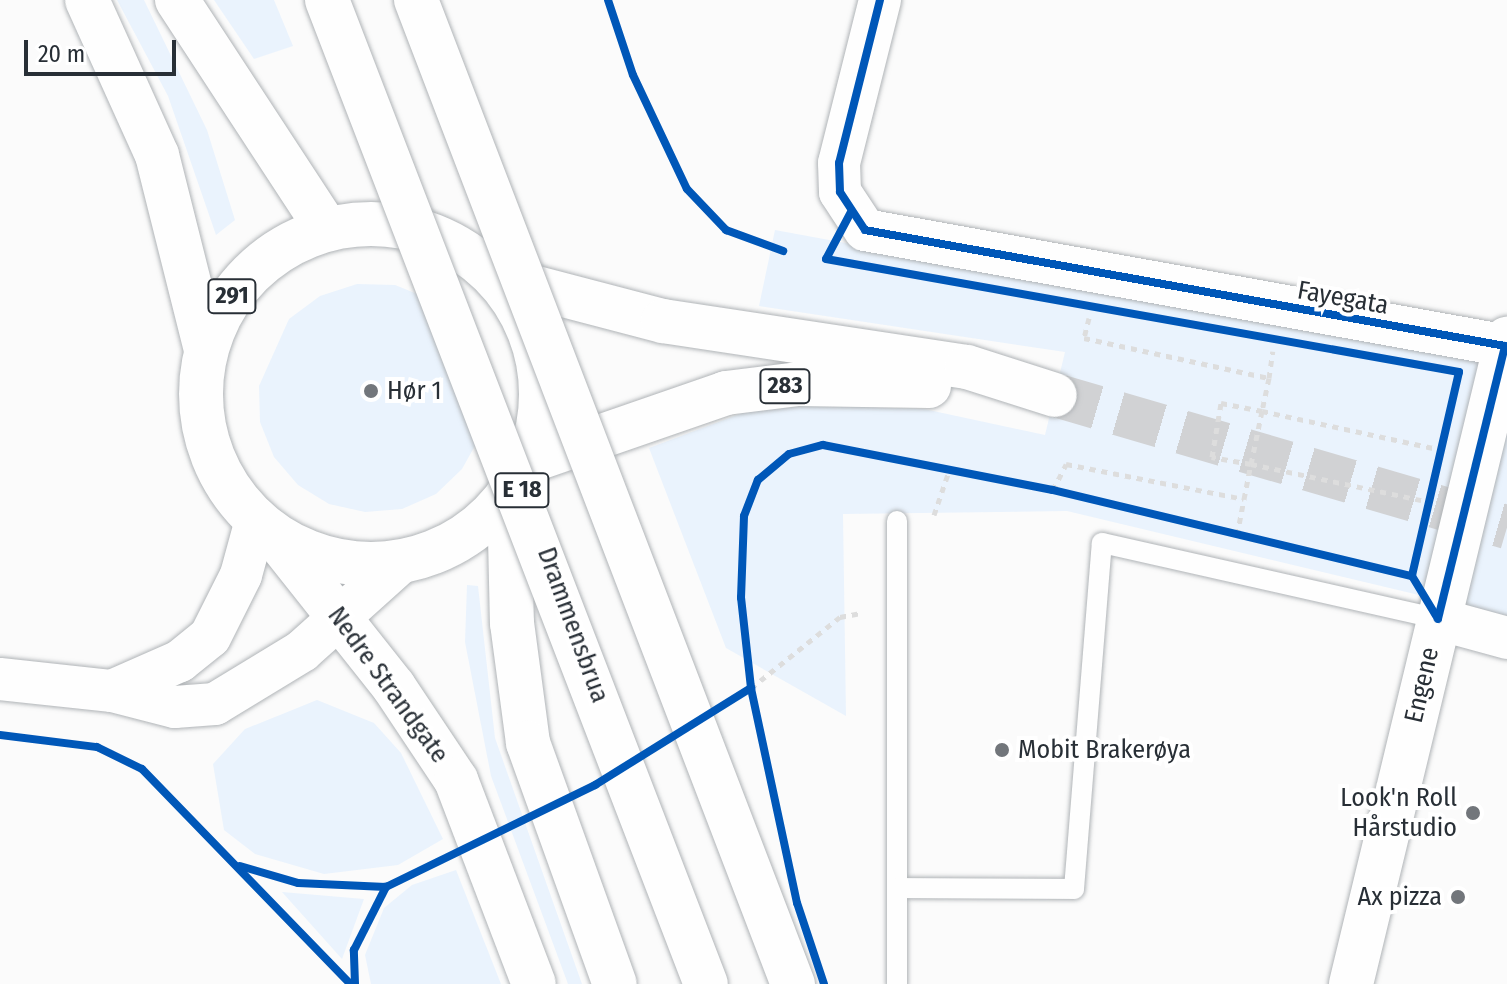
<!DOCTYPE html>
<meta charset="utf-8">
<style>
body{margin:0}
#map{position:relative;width:1507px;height:984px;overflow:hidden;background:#fbfbfb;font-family:"Fira Sans Condensed",sans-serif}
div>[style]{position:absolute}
.green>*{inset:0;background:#eaf3fd}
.primary-tunnel>*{height:44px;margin-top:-22px;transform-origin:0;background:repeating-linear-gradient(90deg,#d1d2d4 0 44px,transparent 0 66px)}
.path>*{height:5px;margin-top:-2.5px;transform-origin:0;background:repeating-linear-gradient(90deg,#ddd 0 6px,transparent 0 12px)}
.roads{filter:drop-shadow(0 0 2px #b0b4b7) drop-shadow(0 0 2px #b0b4b7)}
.service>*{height:20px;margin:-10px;padding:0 10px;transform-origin:10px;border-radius:10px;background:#fefefe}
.minor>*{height:42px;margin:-21px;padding:0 21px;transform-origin:21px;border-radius:21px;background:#fefefe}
.secondary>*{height:44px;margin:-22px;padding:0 22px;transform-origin:22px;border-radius:22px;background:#fefefe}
.primary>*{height:44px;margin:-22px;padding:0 22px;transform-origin:22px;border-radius:22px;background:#fefefe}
.trunk>*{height:44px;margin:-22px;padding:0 22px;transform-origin:22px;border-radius:22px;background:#fefefe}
.trunk>.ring{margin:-22px;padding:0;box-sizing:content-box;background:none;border:44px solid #fefefe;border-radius:50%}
.bridges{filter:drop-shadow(0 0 2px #b0b4b7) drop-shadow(0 0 2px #b0b4b7)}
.motorway-bridge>*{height:44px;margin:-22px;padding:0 22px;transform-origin:22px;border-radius:22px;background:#fefefe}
.cycleway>*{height:8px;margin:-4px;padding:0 4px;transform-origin:4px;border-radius:4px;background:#0057b8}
.dots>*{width:22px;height:22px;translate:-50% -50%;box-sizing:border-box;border:4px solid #fff;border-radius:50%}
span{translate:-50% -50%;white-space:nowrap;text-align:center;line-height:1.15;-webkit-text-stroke:8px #fff;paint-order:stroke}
.shield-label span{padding:2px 6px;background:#fff;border:2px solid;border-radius:6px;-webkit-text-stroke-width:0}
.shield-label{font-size:24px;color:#282f36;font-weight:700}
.street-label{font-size:26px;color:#282f36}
.poi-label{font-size:26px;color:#282f36}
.left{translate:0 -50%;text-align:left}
.right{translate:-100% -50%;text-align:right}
.scale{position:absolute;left:24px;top:40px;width:152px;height:36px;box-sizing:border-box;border:4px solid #282f36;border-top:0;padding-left:10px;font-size:24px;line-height:28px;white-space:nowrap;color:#282f36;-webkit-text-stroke:6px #fff;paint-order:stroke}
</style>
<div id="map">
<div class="green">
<i style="clip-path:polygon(117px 0,144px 0,207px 130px,235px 220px,216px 235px,168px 96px)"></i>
<i style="clip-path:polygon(214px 0,274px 0,293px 46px,254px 59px)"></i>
<i style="clip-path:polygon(775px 230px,1507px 365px,1507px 616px,1067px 511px,843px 514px,846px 716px,726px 648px,649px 448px,745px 412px,816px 405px,924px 409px,1045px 435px,1065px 352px,759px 306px)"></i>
<i style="clip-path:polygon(357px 284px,395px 285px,432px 300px,481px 435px,462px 469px,436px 494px,402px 509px,365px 512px,329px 504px,298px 485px,274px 457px,260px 422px,259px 386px,289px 319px,320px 296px)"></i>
<i style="clip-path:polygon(467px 585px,478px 586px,495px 738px,582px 984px,568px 984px,491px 776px,465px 642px)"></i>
<i style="clip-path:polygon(317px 700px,374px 723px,401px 753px,443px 839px,398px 865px,324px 874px,255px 854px,224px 830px,213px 764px,245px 729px)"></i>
<i style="clip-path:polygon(456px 870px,501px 984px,371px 984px,365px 955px,384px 908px,412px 885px)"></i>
<i style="clip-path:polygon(282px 892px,364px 899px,342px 959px)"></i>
</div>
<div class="primary-tunnel">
<i style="left:1055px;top:395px;width:471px;rotate:16.3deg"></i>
</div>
<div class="path">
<i style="left:1089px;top:318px;width:21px;rotate:104deg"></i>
<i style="left:1084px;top:338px;width:189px;rotate:12.2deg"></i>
<i style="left:1269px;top:378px;width:34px;rotate:102deg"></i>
<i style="left:1262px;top:411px;width:175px;rotate:12.2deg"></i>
<i style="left:1269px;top:378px;width:27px;rotate:-82deg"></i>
<i style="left:1221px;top:403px;width:42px;rotate:11deg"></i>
<i style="left:1262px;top:411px;width:54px;rotate:101.7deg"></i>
<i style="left:1251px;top:464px;width:40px;rotate:-170deg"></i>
<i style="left:1212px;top:457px;width:55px;rotate:-80.5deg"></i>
<i style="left:1053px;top:490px;width:29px;rotate:-63deg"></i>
<i style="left:1066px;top:464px;width:181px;rotate:11.1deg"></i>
<i style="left:1244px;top:499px;width:36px;rotate:-79deg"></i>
<i style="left:1251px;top:464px;width:174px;rotate:12deg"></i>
<i style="left:934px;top:515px;width:46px;rotate:-71.2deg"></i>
<i style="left:1237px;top:535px;width:37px;rotate:-79deg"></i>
<i style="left:751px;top:688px;width:114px;rotate:-38.6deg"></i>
<i style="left:840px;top:617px;width:20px;rotate:-11deg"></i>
</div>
<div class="roads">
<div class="service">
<i style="left:897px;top:521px;width:463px;rotate:90deg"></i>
<i style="left:898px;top:888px;width:176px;rotate:0.3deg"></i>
<i style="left:1074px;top:889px;width:347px;rotate:-85.4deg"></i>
<i style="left:1102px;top:543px;width:344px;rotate:12.7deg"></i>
</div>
<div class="minor">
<i style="left:880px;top:0;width:168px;rotate:104.1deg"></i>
<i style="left:839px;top:163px;width:29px;rotate:88deg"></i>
<i style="left:840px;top:192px;width:45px;rotate:56.7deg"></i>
<i style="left:865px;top:230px;width:652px;rotate:10.24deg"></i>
<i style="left:1438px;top:619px;width:72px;rotate:15.4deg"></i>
<i style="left:0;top:679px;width:113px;rotate:6.1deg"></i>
<i style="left:112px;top:691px;width:65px;rotate:14.3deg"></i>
<i style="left:175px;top:707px;width:40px;rotate:-4.3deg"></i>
<i style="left:215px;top:704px;width:102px;rotate:-31.3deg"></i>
<i style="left:302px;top:651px;width:132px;rotate:-41.9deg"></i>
<i style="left:112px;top:691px;width:74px;rotate:-23.8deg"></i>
<i style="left:180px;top:661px;width:38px;rotate:-39deg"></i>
<i style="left:210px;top:637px;width:69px;rotate:-63.4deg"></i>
<i style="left:241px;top:575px;width:57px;rotate:-74.7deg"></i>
</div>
<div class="secondary">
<i style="left:1351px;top:984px;width:664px;rotate:-76.4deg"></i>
</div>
<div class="primary">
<i style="left:495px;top:277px;width:174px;rotate:14.7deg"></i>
<i style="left:663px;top:321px;width:307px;rotate:8.6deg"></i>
<i style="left:967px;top:367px;width:92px;rotate:17.7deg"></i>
<i style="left:527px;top:462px;width:211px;rotate:-19.1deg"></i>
<i style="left:726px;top:393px;width:73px;rotate:-7.1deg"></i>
<i style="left:798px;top:384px;width:131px;rotate:0.9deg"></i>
<i style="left:509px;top:493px;width:130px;rotate:88.7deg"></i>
<i style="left:512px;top:623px;width:121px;rotate:82.4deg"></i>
<i style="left:528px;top:743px;width:256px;rotate:70.2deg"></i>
<i style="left:272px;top:533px;width:196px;rotate:51.6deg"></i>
<i style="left:394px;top:687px;width:112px;rotate:56.3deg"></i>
<i style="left:456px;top:780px;width:218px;rotate:69.1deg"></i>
</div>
<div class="trunk">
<i style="left:87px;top:0;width:170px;rotate:65.7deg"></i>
<i style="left:157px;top:155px;width:201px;rotate:75.9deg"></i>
<i style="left:177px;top:0;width:274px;rotate:56.8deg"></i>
<i class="ring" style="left:201px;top:224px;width:296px;height:296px"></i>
</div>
</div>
<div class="bridges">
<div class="motorway-bridge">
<i style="left:327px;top:0;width:1054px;rotate:68.94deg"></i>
<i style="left:416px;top:0;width:1054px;rotate:69.04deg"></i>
</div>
</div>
<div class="cycleway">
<i style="left:608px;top:0;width:79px;rotate:71.6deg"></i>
<i style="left:633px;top:75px;width:126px;rotate:64.7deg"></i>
<i style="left:687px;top:189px;width:57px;rotate:46.4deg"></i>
<i style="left:726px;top:230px;width:61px;rotate:20.2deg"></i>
<i style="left:880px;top:0;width:168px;rotate:104.1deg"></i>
<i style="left:839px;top:163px;width:29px;rotate:88deg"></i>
<i style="left:840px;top:192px;width:45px;rotate:56.7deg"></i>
<i style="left:865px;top:230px;width:650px;rotate:10.27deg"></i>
<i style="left:1505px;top:346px;width:281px;rotate:103.8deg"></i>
<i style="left:851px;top:212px;width:53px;rotate:118deg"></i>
<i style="left:826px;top:259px;width:643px;rotate:10.12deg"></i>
<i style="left:1459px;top:372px;width:209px;rotate:103deg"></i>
<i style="left:1412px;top:576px;width:50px;rotate:58.8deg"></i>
<i style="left:0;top:735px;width:98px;rotate:7.1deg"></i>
<i style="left:97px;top:747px;width:50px;rotate:26.1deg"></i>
<i style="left:142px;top:769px;width:299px;rotate:45.9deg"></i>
<i style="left:240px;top:866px;width:60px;rotate:16.3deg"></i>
<i style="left:298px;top:883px;width:88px;rotate:2.6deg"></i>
<i style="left:386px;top:887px;width:233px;rotate:-26deg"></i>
<i style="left:595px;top:785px;width:184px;rotate:-31.9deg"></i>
<i style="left:355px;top:984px;width:34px;rotate:-92deg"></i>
<i style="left:354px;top:950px;width:71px;rotate:-63.1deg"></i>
<i style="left:824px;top:984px;width:85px;rotate:-108.4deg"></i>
<i style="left:797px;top:903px;width:220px;rotate:-102.1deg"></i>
<i style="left:751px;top:688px;width:91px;rotate:-96.3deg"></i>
<i style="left:741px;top:598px;width:82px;rotate:-87.9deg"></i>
<i style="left:744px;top:516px;width:39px;rotate:-69deg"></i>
<i style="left:758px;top:480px;width:40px;rotate:-40deg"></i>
<i style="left:789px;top:454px;width:35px;rotate:-15deg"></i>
<i style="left:823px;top:445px;width:234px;rotate:11.1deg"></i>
<i style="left:1053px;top:490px;width:369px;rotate:13.5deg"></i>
</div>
<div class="dots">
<i style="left:371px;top:391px;background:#72767b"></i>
<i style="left:1002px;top:750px;background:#72767b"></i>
<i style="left:1473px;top:813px;background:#72767b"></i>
<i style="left:1458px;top:897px;background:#72767b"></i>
</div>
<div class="shield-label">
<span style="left:232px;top:296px">291</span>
<span style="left:785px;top:386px">283</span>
<span style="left:522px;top:490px">E 18</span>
</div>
<div class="street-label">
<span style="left:1343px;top:298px;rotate:10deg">Fayegata</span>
<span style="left:573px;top:625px;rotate:70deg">Drammensbrua</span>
<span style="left:388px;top:685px;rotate:54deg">Nedre Strandgate</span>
<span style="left:1422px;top:685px;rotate:-77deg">Engene</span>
</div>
<div class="poi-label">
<span class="left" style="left:387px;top:391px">Hør 1</span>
<span class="left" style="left:1018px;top:750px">Mobit Brakerøya</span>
<span class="right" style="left:1457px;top:813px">Look'n Roll<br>Hårstudio</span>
<span class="right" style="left:1442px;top:897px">Ax pizza</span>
</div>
<div class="scale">20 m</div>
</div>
